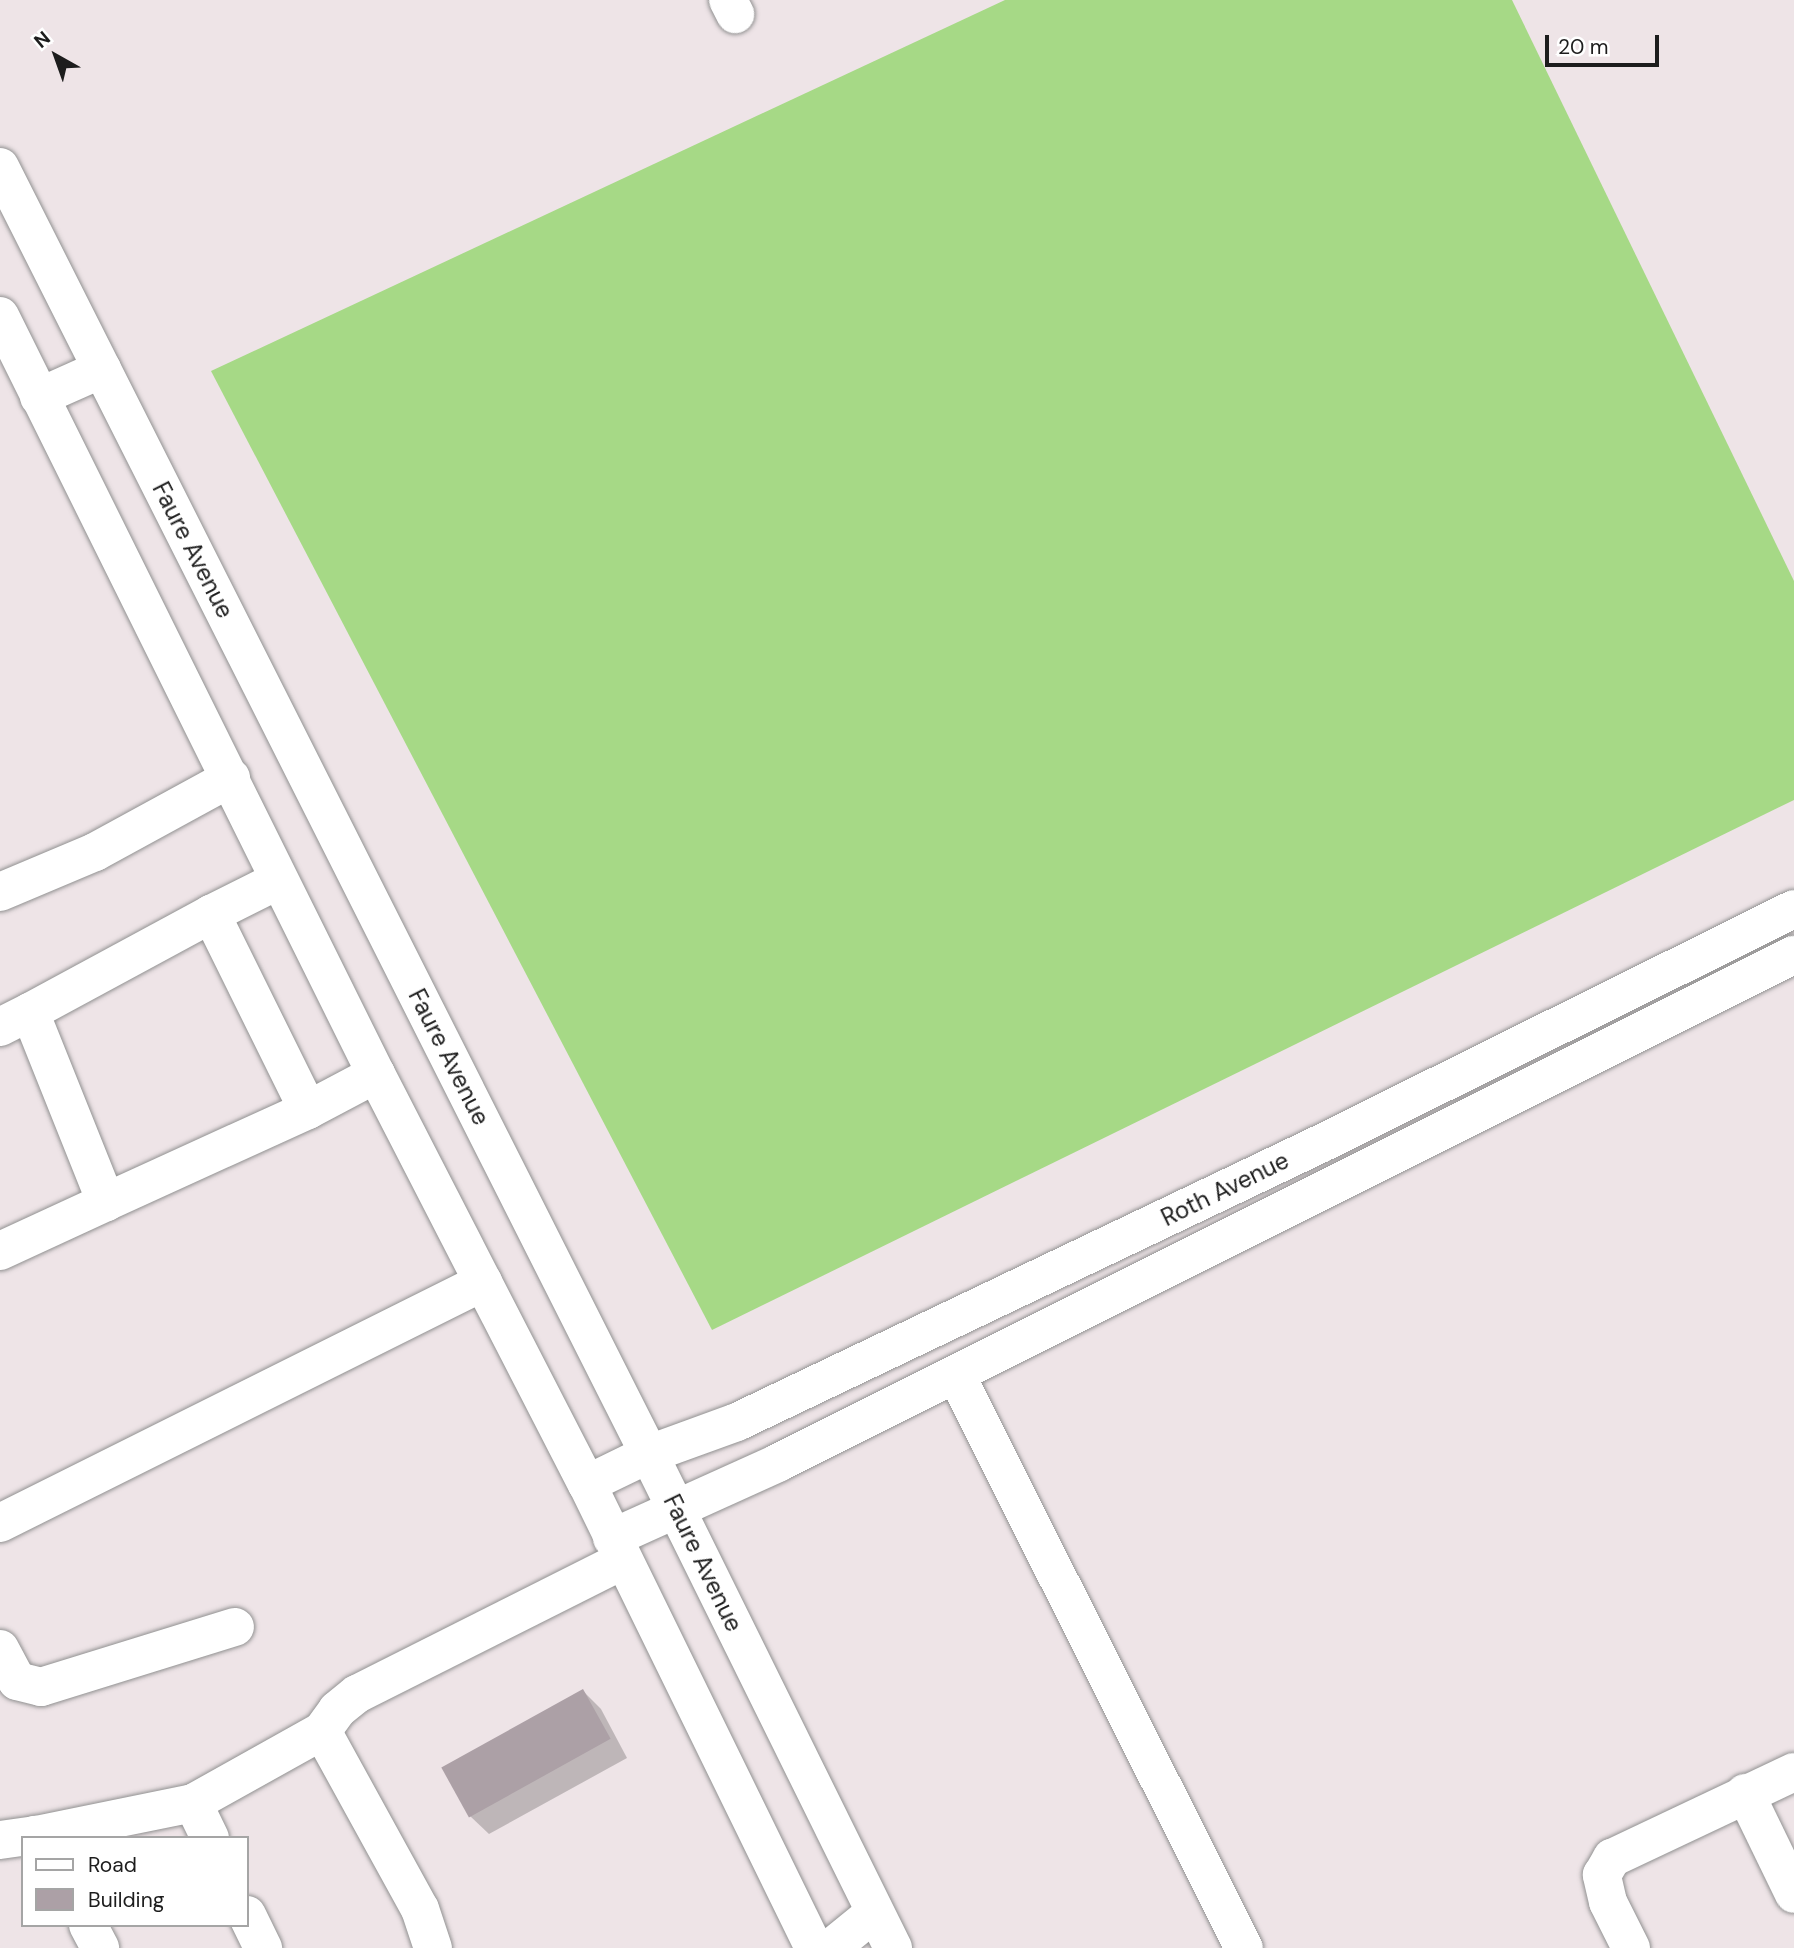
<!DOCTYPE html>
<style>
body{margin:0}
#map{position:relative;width:1794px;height:1948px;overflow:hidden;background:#eee4e7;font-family:"DM Sans",sans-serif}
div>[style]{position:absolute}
.pitch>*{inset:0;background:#a6d986}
.shadow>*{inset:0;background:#0003}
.building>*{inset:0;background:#aca0a6;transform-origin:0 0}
.roads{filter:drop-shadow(0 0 2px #919191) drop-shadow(0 0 2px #919191)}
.minor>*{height:38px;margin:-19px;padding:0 19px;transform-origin:19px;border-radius:19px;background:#fff}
span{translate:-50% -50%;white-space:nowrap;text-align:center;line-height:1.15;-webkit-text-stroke:6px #fff;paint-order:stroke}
.street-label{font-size:24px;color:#1d1d1d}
.legend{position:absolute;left:21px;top:1836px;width:228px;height:91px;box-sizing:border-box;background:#fff;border:2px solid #a5a5a5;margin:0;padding:9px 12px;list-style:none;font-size:21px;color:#1d1d1d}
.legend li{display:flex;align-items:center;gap:14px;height:35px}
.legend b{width:35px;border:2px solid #a5a5a5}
.north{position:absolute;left:21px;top:21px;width:70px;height:70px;-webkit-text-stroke:5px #fff;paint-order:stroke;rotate:320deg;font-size:19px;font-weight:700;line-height:28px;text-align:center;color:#1d1d1d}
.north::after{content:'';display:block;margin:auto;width:24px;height:32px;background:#1d1d1d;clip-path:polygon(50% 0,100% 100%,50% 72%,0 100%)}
.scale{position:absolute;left:1545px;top:35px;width:114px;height:32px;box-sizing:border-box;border:4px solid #1d1d1d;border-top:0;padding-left:9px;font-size:21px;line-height:24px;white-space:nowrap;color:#1d1d1d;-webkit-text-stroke:5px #fff;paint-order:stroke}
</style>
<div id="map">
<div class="pitch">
<i style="clip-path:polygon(1005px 0,1512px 0,1794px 581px,1794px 800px,712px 1330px,211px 371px)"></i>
</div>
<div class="shadow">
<i style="clip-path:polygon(583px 1691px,601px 1709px,627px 1758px,489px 1834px,470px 1816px)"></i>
</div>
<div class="building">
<i style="left:583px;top:1689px;width:57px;height:162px;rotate:61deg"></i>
</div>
<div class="roads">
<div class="minor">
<i style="left:728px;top:0;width:16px;rotate:63deg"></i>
<i style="left:0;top:167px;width:1441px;rotate:63.24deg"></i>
<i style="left:649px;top:1454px;width:551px;rotate:63.71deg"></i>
<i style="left:0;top:316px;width:846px;rotate:63.62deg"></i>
<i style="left:376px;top:1074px;width:461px;rotate:62.8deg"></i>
<i style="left:587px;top:1484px;width:517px;rotate:63.93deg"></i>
<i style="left:39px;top:397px;width:69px;rotate:-24deg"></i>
<i style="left:0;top:892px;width:103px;rotate:-22.8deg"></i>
<i style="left:95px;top:852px;width:155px;rotate:-28.6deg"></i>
<i style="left:211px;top:914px;width:76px;rotate:-26.6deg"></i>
<i style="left:0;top:1027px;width:34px;rotate:-27deg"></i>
<i style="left:308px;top:1110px;width:219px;rotate:-116.3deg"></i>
<i style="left:211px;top:914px;width:206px;rotate:151.6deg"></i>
<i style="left:30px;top:1012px;width:205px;rotate:68.2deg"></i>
<i style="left:106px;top:1202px;width:222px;rotate:-24.5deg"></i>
<i style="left:308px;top:1110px;width:77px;rotate:-27.9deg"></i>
<i style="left:0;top:1251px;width:117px;rotate:-24.8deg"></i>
<i style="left:956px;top:1375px;width:641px;rotate:63.32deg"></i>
<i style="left:587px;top:1484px;width:69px;rotate:-25.8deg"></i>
<i style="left:649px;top:1454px;width:94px;rotate:-20deg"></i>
<i style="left:737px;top:1422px;width:644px;rotate:-25.49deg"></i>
<i style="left:1318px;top:1145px;width:531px;rotate:-26.37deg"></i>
<i style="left:0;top:1523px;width:540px;rotate:-26.52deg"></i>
<i style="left:612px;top:1538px;width:182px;rotate:-24.3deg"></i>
<i style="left:778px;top:1463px;width:1136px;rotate:-26.57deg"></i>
<i style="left:0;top:1649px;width:36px;rotate:62deg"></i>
<i style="left:17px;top:1681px;width:25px;rotate:14deg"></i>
<i style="left:41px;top:1687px;width:203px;rotate:-17.2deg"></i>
<i style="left:322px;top:1731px;width:203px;rotate:61.2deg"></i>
<i style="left:420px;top:1909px;width:41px;rotate:71.6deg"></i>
<i style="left:1745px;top:1793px;width:112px;rotate:64.1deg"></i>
<i style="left:38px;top:1838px;width:4px;rotate:-124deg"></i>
<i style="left:36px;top:1835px;width:160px;rotate:-11.5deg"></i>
<i style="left:210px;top:1838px;width:39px;rotate:-116deg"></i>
<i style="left:193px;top:1803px;width:148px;rotate:-29.2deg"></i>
<i style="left:322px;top:1731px;width:26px;rotate:-54deg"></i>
<i style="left:337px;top:1710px;width:26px;rotate:-39deg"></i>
<i style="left:357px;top:1694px;width:297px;rotate:-26.7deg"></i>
<i style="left:0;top:1840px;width:36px;rotate:-8deg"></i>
<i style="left:247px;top:1915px;width:37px;rotate:64deg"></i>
<i style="left:88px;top:1925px;width:26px;rotate:62deg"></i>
<i style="left:831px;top:1948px;width:55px;rotate:-39.1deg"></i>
<i style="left:1631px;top:1948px;width:51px;rotate:-116.6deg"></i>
<i style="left:1608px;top:1902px;width:28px;rotate:-103deg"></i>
<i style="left:1602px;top:1875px;width:20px;rotate:-60deg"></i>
<i style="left:1612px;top:1858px;width:201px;rotate:-25.3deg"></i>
</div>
</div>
<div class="street-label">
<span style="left:193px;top:550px;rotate:63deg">Faure Avenue</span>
<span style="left:449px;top:1057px;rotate:63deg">Faure Avenue</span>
<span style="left:1225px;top:1189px;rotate:-26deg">Roth Avenue</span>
<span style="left:703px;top:1563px;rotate:64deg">Faure Avenue</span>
</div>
<ul class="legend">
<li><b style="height:9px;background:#fff"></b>Road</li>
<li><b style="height:19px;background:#aca0a6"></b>Building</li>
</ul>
<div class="north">N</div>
<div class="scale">20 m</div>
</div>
